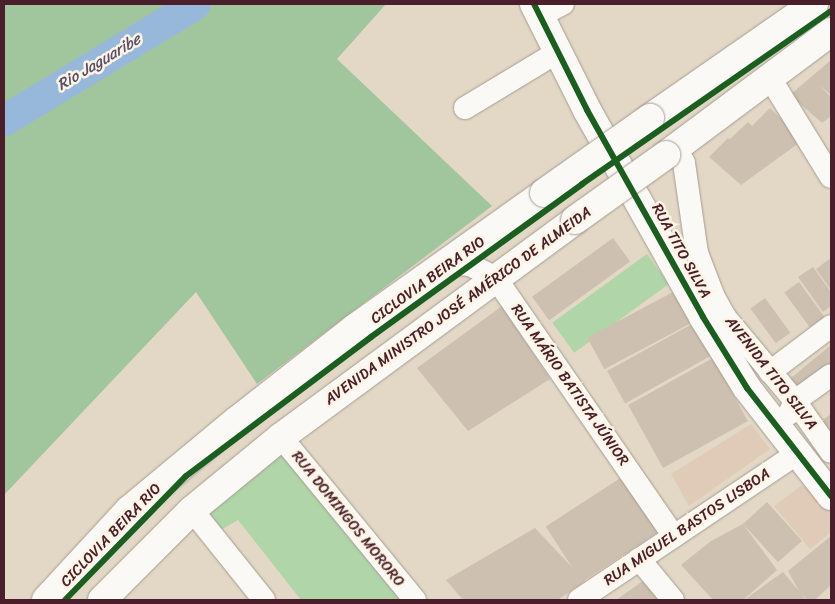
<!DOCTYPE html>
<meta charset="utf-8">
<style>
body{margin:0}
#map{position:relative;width:835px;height:604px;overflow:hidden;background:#e2d8c5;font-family:Sriracha,sans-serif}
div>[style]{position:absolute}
.built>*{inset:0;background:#e0cbb8}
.green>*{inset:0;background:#afd5a9;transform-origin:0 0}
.forest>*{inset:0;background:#a1c59d}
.river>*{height:31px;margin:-15.5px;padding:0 15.5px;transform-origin:15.5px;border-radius:15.5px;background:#98b8db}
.building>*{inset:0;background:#cdc0b0;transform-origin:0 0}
.roads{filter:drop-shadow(0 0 1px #a79c92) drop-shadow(0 0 1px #a79c92)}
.minor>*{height:22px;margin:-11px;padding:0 11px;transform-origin:11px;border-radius:11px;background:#fbf9f6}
.major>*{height:28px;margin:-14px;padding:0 14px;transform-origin:14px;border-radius:14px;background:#fbf9f6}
.bridges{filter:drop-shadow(0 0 1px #a79c92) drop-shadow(0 0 1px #a79c92)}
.major-bridge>*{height:28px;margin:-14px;padding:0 14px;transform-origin:14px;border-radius:14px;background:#fbf9f6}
.cycleway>*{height:6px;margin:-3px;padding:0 3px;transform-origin:3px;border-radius:3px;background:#1b5e20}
span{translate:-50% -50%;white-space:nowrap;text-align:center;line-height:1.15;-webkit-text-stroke:5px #fcf5e5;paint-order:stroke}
.street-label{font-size:15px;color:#4a1f2b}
.water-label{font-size:16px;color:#5a506c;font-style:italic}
.frame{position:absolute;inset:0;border:5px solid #4a1f2b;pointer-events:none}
</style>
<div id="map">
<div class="built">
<i style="clip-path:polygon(751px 424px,770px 449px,689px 506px,671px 474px)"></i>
<i style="clip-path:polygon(802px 485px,831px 507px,831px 532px,810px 549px,774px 506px)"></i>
</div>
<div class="green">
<i style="left:647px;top:254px;width:37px;height:117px;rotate:54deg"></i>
<i style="clip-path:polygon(282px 448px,404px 600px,301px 600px,238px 520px,219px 531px,201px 516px)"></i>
</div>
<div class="forest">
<i style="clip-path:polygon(4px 4px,386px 4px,337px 59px,492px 206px,257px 384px,196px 292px,4px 495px)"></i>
</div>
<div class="river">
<i style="left:4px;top:120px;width:223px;rotate:-31.3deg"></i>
</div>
<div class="building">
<i style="clip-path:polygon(831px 60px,831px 95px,819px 85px,831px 97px,831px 116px,822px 123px,790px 95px)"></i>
<i style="clip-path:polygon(770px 108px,803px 140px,741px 185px,709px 157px,728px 138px,730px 139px,748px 122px,752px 126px)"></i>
<i style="left:613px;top:238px;width:29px;height:100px;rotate:54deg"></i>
<i style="clip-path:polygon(831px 258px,831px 290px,816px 269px)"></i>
<i style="clip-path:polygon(813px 267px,831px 292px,831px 306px,823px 312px,798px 277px)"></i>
<i style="left:799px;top:282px;width:43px;height:18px;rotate:54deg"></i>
<i style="left:673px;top:292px;width:36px;height:97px;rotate:62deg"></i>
<i style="left:765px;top:298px;width:43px;height:18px;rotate:54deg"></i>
<i style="clip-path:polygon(502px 306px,550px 379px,468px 431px,417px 368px)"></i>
<i style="left:692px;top:324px;width:37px;height:97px;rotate:61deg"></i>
<i style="clip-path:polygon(831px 345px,831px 367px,797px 392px,786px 382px)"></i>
<i style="left:713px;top:358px;width:72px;height:97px;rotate:61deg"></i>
<i style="clip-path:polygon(831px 414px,831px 439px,820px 422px)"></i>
<i style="left:622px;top:477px;width:66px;height:91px;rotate:57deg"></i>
<i style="clip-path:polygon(767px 502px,802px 541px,778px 562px,743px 524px,777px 570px,743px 600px,713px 600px,681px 565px,711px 541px,743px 524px)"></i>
<i style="clip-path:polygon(535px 528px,585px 581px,558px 600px,463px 600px,446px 580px)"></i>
<i style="clip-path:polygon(831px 536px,831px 585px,815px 600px,807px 600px,801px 593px,806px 600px,744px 600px,783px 572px,799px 591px,788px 571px)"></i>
<i style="clip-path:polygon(650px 576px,669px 600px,616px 600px)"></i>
</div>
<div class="roads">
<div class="minor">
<i style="left:540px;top:16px;width:26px;rotate:-28deg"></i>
<i style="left:770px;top:78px;width:116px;rotate:58.4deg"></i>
<i style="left:465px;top:108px;width:109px;rotate:-31.1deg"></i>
<i style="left:676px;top:148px;width:17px;rotate:62deg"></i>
<i style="left:684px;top:163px;width:91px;rotate:81.8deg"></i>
<i style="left:697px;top:253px;width:47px;rotate:68.9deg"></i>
<i style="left:714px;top:297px;width:23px;rotate:61deg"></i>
<i style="left:725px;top:317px;width:109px;rotate:50.2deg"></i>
<i style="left:795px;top:401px;width:62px;rotate:54.8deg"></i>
<i style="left:446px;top:263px;width:24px;rotate:5deg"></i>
<i style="left:470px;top:265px;width:28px;rotate:26deg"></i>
<i style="left:495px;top:277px;width:315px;rotate:55.4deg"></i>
<i style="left:770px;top:372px;width:76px;rotate:-37deg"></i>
<i style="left:789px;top:414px;width:14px;rotate:-65deg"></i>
<i style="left:795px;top:401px;width:44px;rotate:-35.8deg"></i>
<i style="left:281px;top:437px;width:211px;rotate:50.6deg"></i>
<i style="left:192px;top:510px;width:115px;rotate:51.3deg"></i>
<i style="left:639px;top:559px;width:53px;rotate:50.3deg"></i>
<i style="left:579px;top:600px;width:262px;rotate:-33.9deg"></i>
</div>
<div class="major">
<i style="left:534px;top:4px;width:119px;rotate:63.4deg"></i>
<i style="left:587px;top:110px;width:237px;rotate:60.7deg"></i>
<i style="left:703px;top:317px;width:84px;rotate:58.2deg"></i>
<i style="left:747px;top:388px;width:137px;rotate:52.1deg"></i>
<i style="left:650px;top:118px;width:200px;rotate:-34.8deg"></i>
<i style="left:666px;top:155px;width:206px;rotate:-36.7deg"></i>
<i style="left:46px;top:600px;width:122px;rotate:-47.3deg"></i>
<i style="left:129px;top:510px;width:138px;rotate:-39.7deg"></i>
<i style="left:235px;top:422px;width:152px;rotate:-38.1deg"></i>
<i style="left:355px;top:328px;width:232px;rotate:-35.5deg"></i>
<i style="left:102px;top:600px;width:127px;rotate:-45deg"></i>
<i style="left:192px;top:510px;width:115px;rotate:-39.4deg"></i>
<i style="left:281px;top:437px;width:365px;rotate:-36.4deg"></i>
</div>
</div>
<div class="bridges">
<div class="major-bridge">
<i style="left:544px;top:193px;width:130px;rotate:-35.3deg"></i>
<i style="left:575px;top:220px;width:112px;rotate:-35.5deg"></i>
</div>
</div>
<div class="cycleway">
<i style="left:534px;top:4px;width:119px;rotate:63.4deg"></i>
<i style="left:587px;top:110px;width:237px;rotate:60.7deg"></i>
<i style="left:703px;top:317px;width:84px;rotate:58.2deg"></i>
<i style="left:747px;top:388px;width:137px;rotate:52.1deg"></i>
<i style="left:65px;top:600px;width:173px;rotate:-45.7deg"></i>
<i style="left:186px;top:476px;width:231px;rotate:-36.9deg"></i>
<i style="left:371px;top:337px;width:261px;rotate:-35.9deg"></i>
<i style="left:582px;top:184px;width:303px;rotate:-34.8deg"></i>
</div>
<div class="street-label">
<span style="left:681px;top:251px;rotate:61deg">RUA TITO SILVA</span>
<span style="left:428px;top:280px;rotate:-36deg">CICLOVIA BEIRA RIO</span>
<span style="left:458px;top:306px;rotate:-36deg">AVENIDA MINISTRO JOSÉ AMÉRICO DE ALMEIDA</span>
<span style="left:771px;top:373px;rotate:52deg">AVENIDA TITO SILVA</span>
<span style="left:570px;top:385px;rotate:55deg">RUA MÁRIO BATISTA JÚNIOR</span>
<span style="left:348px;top:519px;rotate:51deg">RUA DOMINGOS MORORO</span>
<span style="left:687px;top:527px;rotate:-34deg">RUA MIGUEL BASTOS LISBOA</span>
<span style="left:111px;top:535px;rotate:-46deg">CICLOVIA BEIRA RIO</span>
</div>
<div class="water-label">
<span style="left:99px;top:62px;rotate:-31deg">Rio Jaguaribe</span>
</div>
<div class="frame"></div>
</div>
